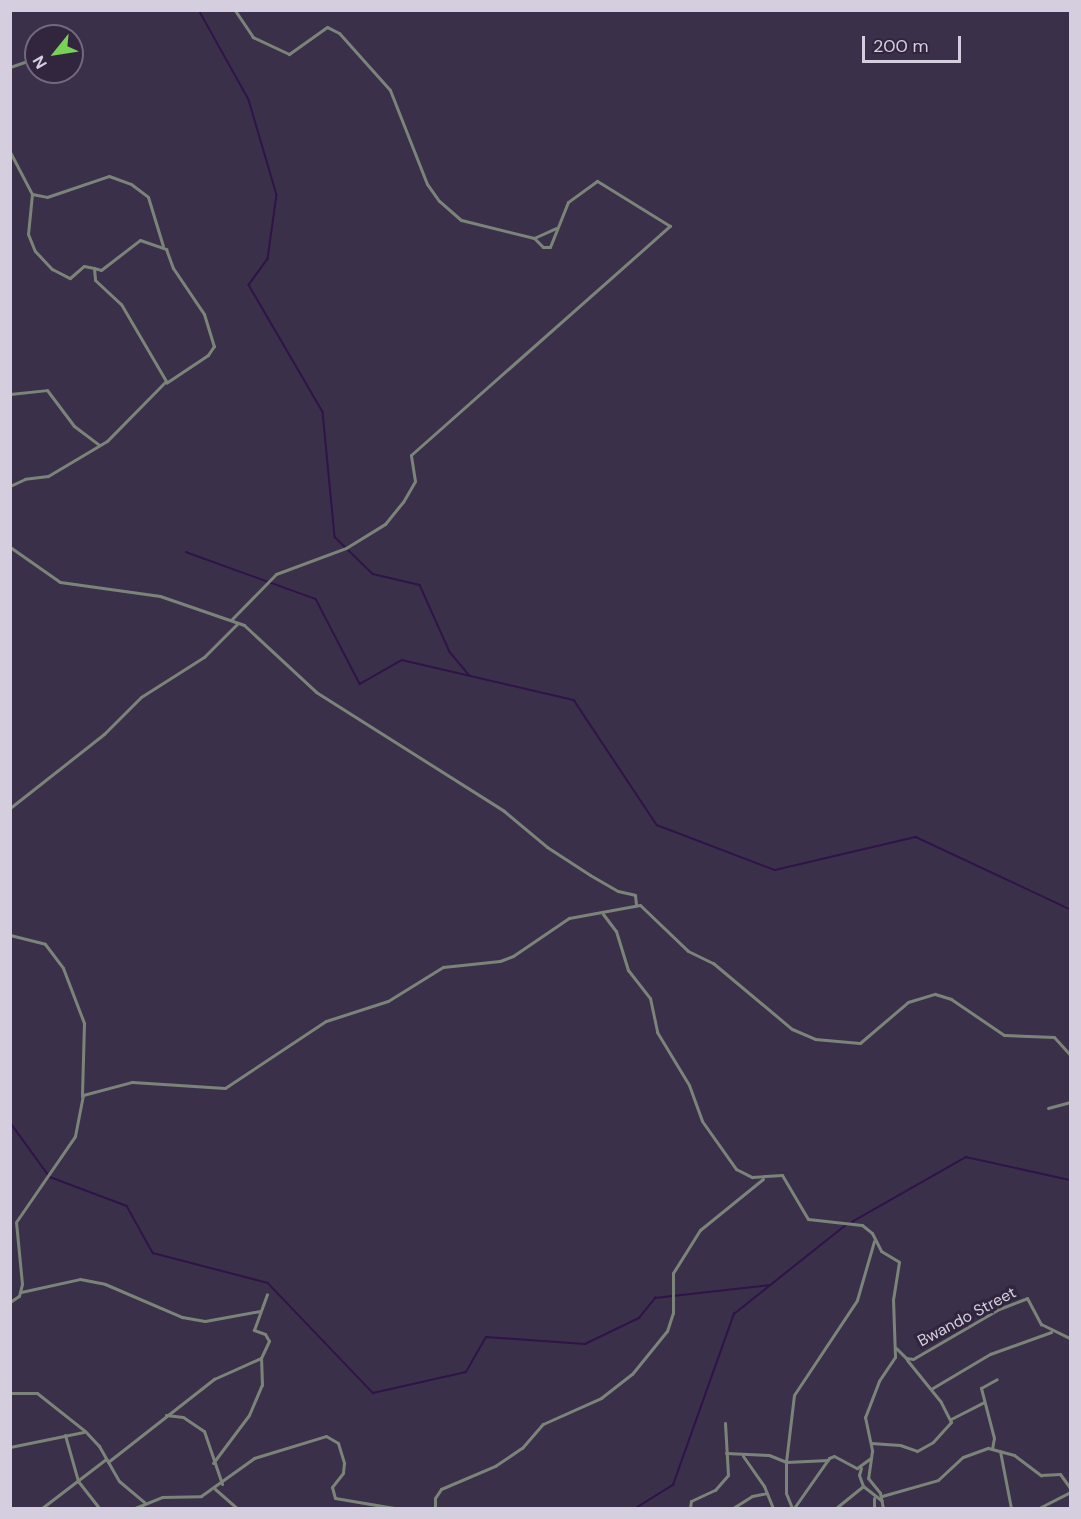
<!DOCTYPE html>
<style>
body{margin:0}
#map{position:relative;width:1081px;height:1519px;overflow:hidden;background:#3b3049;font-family:"DM Sans",sans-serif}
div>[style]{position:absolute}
.stream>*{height:1.5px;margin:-0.75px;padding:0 0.75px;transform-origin:0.75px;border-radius:0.75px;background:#2f1349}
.minor>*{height:3px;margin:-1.5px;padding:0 1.5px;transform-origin:1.5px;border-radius:1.5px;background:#7b8478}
span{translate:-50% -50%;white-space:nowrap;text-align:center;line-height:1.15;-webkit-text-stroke:6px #31263e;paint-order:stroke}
.street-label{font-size:16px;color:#d4cede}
.frame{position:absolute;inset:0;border:12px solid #d4cede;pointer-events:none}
.north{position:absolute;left:24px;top:24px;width:60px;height:60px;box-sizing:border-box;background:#31263e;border:2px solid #72697e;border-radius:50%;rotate:240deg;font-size:16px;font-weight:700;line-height:24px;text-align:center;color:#d4cede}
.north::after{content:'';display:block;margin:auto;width:21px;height:27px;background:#78d258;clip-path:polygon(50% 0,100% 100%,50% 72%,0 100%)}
.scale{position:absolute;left:862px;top:36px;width:99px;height:27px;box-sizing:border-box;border:3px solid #d4cede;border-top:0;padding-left:8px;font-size:18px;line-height:21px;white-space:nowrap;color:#d4cede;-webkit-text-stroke:4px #31263e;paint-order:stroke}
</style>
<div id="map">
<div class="stream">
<i style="left:199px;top:10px;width:103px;rotate:60.9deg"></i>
<i style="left:249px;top:100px;width:99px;rotate:73.6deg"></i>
<i style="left:277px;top:195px;width:65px;rotate:98deg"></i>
<i style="left:268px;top:259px;width:32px;rotate:126deg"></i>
<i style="left:249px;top:285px;width:147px;rotate:59.8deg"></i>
<i style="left:323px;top:412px;width:126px;rotate:84.5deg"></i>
<i style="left:335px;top:537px;width:53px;rotate:44.2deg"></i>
<i style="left:373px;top:574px;width:48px;rotate:13.2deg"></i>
<i style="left:420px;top:585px;width:73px;rotate:65.9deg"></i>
<i style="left:450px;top:652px;width:30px;rotate:50deg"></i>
<i style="left:186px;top:552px;width:138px;rotate:19.9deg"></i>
<i style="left:316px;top:599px;width:96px;rotate:62.6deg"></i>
<i style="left:360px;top:684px;width:48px;rotate:-29.7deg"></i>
<i style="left:402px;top:660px;width:177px;rotate:13.1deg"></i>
<i style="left:574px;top:700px;width:150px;rotate:56.4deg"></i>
<i style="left:657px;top:825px;width:126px;rotate:20.9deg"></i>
<i style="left:775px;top:870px;width:145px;rotate:-13.2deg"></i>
<i style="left:916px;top:837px;width:170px;rotate:25.1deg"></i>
<i style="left:10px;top:1122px;width:68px;rotate:54deg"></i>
<i style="left:50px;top:1177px;width:82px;rotate:20.6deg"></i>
<i style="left:127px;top:1206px;width:54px;rotate:61deg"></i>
<i style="left:153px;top:1253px;width:119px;rotate:14.6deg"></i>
<i style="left:268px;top:1283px;width:152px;rotate:46.3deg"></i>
<i style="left:373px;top:1393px;width:95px;rotate:-12.7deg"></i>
<i style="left:466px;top:1372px;width:40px;rotate:-60.3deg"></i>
<i style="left:486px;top:1337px;width:99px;rotate:4deg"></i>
<i style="left:585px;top:1344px;width:60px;rotate:-25.7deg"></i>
<i style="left:639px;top:1318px;width:26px;rotate:-51deg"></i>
<i style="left:655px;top:1298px;width:116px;rotate:-6.4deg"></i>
<i style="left:852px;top:1222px;width:131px;rotate:-29.7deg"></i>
<i style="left:966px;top:1157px;width:107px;rotate:12.5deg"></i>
<i style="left:636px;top:1508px;width:44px;rotate:-31.9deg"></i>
<i style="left:673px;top:1485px;width:182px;rotate:-70.4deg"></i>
<i style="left:734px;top:1314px;width:144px;rotate:-38.5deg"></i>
</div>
<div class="minor">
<i style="left:72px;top:55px;width:8px;rotate:30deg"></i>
<i style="left:10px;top:67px;width:28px;rotate:-19deg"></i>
<i style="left:10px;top:152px;width:47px;rotate:62.4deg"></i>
<i style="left:32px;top:194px;width:40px;rotate:95.7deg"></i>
<i style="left:28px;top:234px;width:18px;rotate:68deg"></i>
<i style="left:35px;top:251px;width:25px;rotate:47deg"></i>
<i style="left:52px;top:269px;width:20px;rotate:27deg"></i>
<i style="left:70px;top:278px;width:18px;rotate:-41deg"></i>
<i style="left:84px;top:266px;width:10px;rotate:11deg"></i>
<i style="left:94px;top:268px;width:12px;rotate:85deg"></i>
<i style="left:95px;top:280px;width:35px;rotate:43deg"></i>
<i style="left:121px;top:304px;width:89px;rotate:59.7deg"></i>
<i style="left:166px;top:381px;width:84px;rotate:134.5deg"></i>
<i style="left:107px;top:441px;width:69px;rotate:149.3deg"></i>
<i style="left:48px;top:476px;width:23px;rotate:173deg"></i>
<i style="left:25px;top:479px;width:17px;rotate:155deg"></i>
<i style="left:32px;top:194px;width:15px;rotate:11deg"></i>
<i style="left:47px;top:197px;width:65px;rotate:-18.7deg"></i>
<i style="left:109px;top:176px;width:23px;rotate:20deg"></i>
<i style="left:131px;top:184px;width:21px;rotate:37deg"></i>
<i style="left:148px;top:197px;width:51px;rotate:73deg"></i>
<i style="left:534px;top:238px;width:24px;rotate:-24deg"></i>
<i style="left:94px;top:268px;width:7px;rotate:16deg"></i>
<i style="left:101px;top:270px;width:49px;rotate:-37.6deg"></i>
<i style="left:140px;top:240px;width:28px;rotate:19deg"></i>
<i style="left:166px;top:249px;width:20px;rotate:70deg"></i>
<i style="left:173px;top:268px;width:55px;rotate:56deg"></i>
<i style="left:204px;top:314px;width:34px;rotate:73deg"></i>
<i style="left:214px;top:346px;width:11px;rotate:124deg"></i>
<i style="left:208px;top:355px;width:50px;rotate:146.3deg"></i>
<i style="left:10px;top:394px;width:37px;rotate:-6deg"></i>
<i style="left:47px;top:390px;width:45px;rotate:53.1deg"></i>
<i style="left:74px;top:426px;width:31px;rotate:37deg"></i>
<i style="left:10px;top:547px;width:61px;rotate:35deg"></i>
<i style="left:60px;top:582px;width:101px;rotate:8deg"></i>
<i style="left:160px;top:596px;width:89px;rotate:19deg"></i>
<i style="left:244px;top:625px;width:98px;rotate:42.9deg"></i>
<i style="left:316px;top:692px;width:222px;rotate:32.3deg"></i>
<i style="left:504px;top:811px;width:56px;rotate:39.9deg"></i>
<i style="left:547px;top:847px;width:51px;rotate:33.1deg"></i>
<i style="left:590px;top:875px;width:32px;rotate:30deg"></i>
<i style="left:618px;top:891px;width:17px;rotate:13deg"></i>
<i style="left:635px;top:895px;width:9px;rotate:84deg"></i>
<i style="left:231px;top:620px;width:64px;rotate:-45.6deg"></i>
<i style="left:276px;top:574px;width:75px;rotate:-20.4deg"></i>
<i style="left:346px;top:548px;width:46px;rotate:-31.6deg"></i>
<i style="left:385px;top:524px;width:28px;rotate:-51deg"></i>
<i style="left:403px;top:502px;width:24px;rotate:-60deg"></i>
<i style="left:415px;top:481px;width:26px;rotate:-99deg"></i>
<i style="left:411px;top:455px;width:346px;rotate:-41.5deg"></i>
<i style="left:670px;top:226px;width:86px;rotate:-148.3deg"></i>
<i style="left:597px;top:181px;width:36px;rotate:144deg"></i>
<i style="left:568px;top:202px;width:48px;rotate:111.8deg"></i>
<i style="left:550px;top:247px;width:7px;rotate:180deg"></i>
<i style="left:543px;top:247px;width:13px;rotate:-135deg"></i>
<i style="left:534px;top:238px;width:75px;rotate:-166.1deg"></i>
<i style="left:461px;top:220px;width:29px;rotate:-139deg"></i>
<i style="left:439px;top:201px;width:21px;rotate:-125deg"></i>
<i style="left:427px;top:184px;width:101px;rotate:-111.5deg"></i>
<i style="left:390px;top:90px;width:76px;rotate:-131.8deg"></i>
<i style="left:339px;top:33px;width:13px;rotate:-153deg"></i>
<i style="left:327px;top:27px;width:47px;rotate:144.6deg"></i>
<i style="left:289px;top:54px;width:40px;rotate:-155deg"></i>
<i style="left:253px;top:37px;width:32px;rotate:-124deg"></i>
<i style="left:10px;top:808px;width:120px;rotate:-38.2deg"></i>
<i style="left:104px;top:734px;width:52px;rotate:-45deg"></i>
<i style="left:141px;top:697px;width:75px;rotate:-32.4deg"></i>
<i style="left:204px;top:657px;width:48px;rotate:-45deg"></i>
<i style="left:603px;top:914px;width:21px;rotate:53deg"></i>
<i style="left:616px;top:931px;width:41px;rotate:72.9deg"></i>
<i style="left:628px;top:970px;width:36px;rotate:52deg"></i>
<i style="left:650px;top:998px;width:35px;rotate:78deg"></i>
<i style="left:657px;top:1032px;width:62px;rotate:58.9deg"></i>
<i style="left:689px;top:1085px;width:38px;rotate:70deg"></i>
<i style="left:702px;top:1121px;width:59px;rotate:54.7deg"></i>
<i style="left:736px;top:1169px;width:18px;rotate:27deg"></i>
<i style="left:752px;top:1177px;width:30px;rotate:-4deg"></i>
<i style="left:782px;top:1175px;width:51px;rotate:59.4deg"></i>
<i style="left:808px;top:1219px;width:54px;rotate:6.3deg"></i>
<i style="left:862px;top:1225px;width:13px;rotate:39deg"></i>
<i style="left:872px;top:1233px;width:20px;rotate:63deg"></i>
<i style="left:881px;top:1251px;width:21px;rotate:31deg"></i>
<i style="left:899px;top:1262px;width:37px;rotate:99deg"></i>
<i style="left:893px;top:1299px;width:58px;rotate:88deg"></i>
<i style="left:895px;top:1357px;width:29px;rotate:124deg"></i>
<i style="left:879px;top:1381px;width:39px;rotate:111deg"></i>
<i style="left:865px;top:1417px;width:35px;rotate:78deg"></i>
<i style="left:872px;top:1451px;width:27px;rotate:98deg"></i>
<i style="left:868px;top:1478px;width:19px;rotate:51deg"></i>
<i style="left:880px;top:1493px;width:15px;rotate:79deg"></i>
<i style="left:10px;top:935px;width:36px;rotate:14deg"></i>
<i style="left:45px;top:944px;width:30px;rotate:53deg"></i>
<i style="left:63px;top:968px;width:59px;rotate:69.1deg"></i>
<i style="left:84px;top:1023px;width:73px;rotate:91.6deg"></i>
<i style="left:1048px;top:1108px;width:23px;rotate:-15deg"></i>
<i style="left:21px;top:1292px;width:60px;rotate:-12.4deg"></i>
<i style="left:80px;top:1279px;width:25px;rotate:11deg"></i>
<i style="left:105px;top:1284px;width:84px;rotate:23.2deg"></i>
<i style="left:182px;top:1317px;width:23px;rotate:10deg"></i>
<i style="left:205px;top:1321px;width:56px;rotate:-10.3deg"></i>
<i style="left:10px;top:1302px;width:11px;rotate:-34deg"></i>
<i style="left:19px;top:1296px;width:12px;rotate:-76deg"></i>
<i style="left:22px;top:1284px;width:62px;rotate:-95.5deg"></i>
<i style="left:16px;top:1222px;width:104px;rotate:-55.5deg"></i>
<i style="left:75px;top:1136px;width:42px;rotate:-79deg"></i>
<i style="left:83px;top:1095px;width:51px;rotate:-14.9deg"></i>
<i style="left:132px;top:1082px;width:93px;rotate:3.7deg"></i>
<i style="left:225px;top:1088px;width:121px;rotate:-33.6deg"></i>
<i style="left:326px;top:1021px;width:65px;rotate:-17.9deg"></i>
<i style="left:388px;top:1001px;width:65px;rotate:-31.7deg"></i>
<i style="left:443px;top:967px;width:57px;rotate:-6deg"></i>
<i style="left:500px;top:961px;width:14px;rotate:-21deg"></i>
<i style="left:513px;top:956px;width:68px;rotate:-34.2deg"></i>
<i style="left:569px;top:918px;width:72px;rotate:-10.4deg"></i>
<i style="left:640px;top:905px;width:66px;rotate:43.8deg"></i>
<i style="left:688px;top:951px;width:28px;rotate:26deg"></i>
<i style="left:713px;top:963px;width:103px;rotate:39.9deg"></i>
<i style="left:792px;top:1029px;width:25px;rotate:23deg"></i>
<i style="left:815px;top:1039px;width:45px;rotate:5.1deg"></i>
<i style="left:860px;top:1043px;width:63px;rotate:-40.5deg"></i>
<i style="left:908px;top:1002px;width:28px;rotate:-17deg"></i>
<i style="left:935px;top:994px;width:17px;rotate:17deg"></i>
<i style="left:951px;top:999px;width:64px;rotate:34.2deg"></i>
<i style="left:1004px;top:1035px;width:50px;rotate:2.3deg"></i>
<i style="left:1054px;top:1037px;width:24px;rotate:48deg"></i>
<i style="left:896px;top:1348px;width:14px;rotate:45deg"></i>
<i style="left:906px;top:1358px;width:7px;rotate:8deg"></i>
<i style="left:913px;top:1359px;width:99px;rotate:-30.2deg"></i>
<i style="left:999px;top:1309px;width:30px;rotate:-21deg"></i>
<i style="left:1027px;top:1298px;width:30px;rotate:62deg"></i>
<i style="left:1041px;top:1324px;width:32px;rotate:26deg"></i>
<i style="left:931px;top:1389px;width:69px;rotate:-30.7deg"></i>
<i style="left:990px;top:1354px;width:65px;rotate:-19.8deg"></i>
<i style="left:10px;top:1393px;width:27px"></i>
<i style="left:37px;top:1393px;width:61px;rotate:38.4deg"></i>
<i style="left:85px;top:1431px;width:21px;rotate:47deg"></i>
<i style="left:99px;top:1446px;width:40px;rotate:60.3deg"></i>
<i style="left:119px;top:1481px;width:34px;rotate:40deg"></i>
<i style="left:166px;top:1415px;width:17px;rotate:7deg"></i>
<i style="left:183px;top:1417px;width:25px;rotate:34deg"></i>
<i style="left:204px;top:1431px;width:56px;rotate:71.2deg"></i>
<i style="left:951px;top:1419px;width:37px;rotate:-27deg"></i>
<i style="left:65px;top:1435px;width:48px;rotate:74.2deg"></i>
<i style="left:78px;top:1481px;width:34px;rotate:52deg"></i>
<i style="left:871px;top:1443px;width:29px;rotate:4deg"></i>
<i style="left:900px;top:1445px;width:18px;rotate:19deg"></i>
<i style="left:917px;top:1451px;width:18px;rotate:-29deg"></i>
<i style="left:933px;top:1442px;width:27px;rotate:-48deg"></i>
<i style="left:951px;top:1422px;width:22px;rotate:-117deg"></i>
<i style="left:941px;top:1402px;width:54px;rotate:-129deg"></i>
<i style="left:10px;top:1447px;width:75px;rotate:-11.6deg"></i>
<i style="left:992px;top:1449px;width:11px;rotate:-80deg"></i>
<i style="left:994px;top:1438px;width:52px;rotate:-104.6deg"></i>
<i style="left:981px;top:1388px;width:18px;rotate:-29deg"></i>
<i style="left:1000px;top:1451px;width:58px;rotate:79.1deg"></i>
<i style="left:726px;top:1453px;width:43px;rotate:2.7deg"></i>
<i style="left:769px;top:1455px;width:18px;rotate:22deg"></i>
<i style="left:786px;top:1462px;width:42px;rotate:-2.7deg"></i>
<i style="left:743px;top:1456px;width:37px;rotate:55deg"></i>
<i style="left:764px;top:1486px;width:24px;rotate:68deg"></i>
<i style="left:108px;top:1462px;width:135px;rotate:-38.1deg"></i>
<i style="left:214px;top:1379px;width:51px;rotate:-24.1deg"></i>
<i style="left:213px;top:1463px;width:60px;rotate:-53.1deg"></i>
<i style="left:249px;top:1415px;width:33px;rotate:-67deg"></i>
<i style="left:262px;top:1385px;width:27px;rotate:-92deg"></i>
<i style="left:261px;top:1358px;width:19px;rotate:-65deg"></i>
<i style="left:269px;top:1341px;width:8px;rotate:-120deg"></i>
<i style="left:265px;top:1334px;width:12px;rotate:-160deg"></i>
<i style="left:254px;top:1330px;width:38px;rotate:-70deg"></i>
<i style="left:861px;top:1468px;width:7px;rotate:106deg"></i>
<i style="left:859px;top:1475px;width:12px;rotate:70deg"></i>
<i style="left:863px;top:1486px;width:24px;rotate:38deg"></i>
<i style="left:215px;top:1489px;width:29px;rotate:41deg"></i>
<i style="left:882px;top:1496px;width:58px;rotate:-15.9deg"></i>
<i style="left:938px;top:1480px;width:34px;rotate:-43deg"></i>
<i style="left:963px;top:1457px;width:27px;rotate:-20deg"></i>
<i style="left:988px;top:1448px;width:27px;rotate:15deg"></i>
<i style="left:1014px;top:1455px;width:34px;rotate:37deg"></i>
<i style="left:1041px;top:1475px;width:19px;rotate:-3deg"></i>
<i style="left:1060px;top:1474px;width:17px;rotate:54deg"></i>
<i style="left:42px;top:1508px;width:81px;rotate:-37.4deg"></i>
<i style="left:135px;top:1508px;width:29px;rotate:-22deg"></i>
<i style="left:162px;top:1497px;width:39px;rotate:-1deg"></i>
<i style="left:201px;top:1496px;width:65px;rotate:-35.6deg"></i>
<i style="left:254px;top:1458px;width:75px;rotate:-17deg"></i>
<i style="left:326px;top:1436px;width:14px;rotate:30deg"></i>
<i style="left:338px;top:1443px;width:21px;rotate:73deg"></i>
<i style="left:344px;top:1463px;width:10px;rotate:96deg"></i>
<i style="left:343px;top:1473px;width:18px;rotate:128deg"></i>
<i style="left:332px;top:1487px;width:11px;rotate:75deg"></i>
<i style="left:335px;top:1498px;width:60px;rotate:9.6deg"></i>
<i style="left:435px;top:1508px;width:10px;rotate:-90deg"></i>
<i style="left:435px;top:1498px;width:11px;rotate:-56deg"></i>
<i style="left:441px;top:1489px;width:59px;rotate:-23.1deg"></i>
<i style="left:495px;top:1466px;width:32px;rotate:-34deg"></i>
<i style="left:522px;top:1448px;width:32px;rotate:-49deg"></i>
<i style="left:543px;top:1424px;width:64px;rotate:-24.1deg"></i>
<i style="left:601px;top:1398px;width:39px;rotate:-38deg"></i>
<i style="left:632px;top:1374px;width:55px;rotate:-50.9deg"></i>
<i style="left:667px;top:1331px;width:19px;rotate:-72deg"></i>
<i style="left:673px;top:1313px;width:40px;rotate:-90deg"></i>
<i style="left:673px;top:1273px;width:51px;rotate:-57.9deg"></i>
<i style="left:700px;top:1230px;width:81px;rotate:-39deg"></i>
<i style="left:690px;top:1508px;width:7px;rotate:-82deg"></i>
<i style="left:691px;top:1501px;width:26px;rotate:-25deg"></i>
<i style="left:715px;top:1490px;width:20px;rotate:-49deg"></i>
<i style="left:728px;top:1475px;width:52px;rotate:-93.3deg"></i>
<i style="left:733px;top:1508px;width:22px;rotate:-32deg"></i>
<i style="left:752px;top:1496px;width:15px;rotate:-11deg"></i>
<i style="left:792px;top:1508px;width:16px;rotate:-112deg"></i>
<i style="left:786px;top:1493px;width:31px;rotate:-90deg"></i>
<i style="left:786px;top:1462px;width:67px;rotate:-83.2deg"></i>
<i style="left:794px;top:1395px;width:114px;rotate:-56.4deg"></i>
<i style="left:857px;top:1300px;width:61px;rotate:-73.9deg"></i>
<i style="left:794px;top:1508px;width:61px;rotate:-55deg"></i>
<i style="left:829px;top:1458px;width:5px;rotate:-22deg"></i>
<i style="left:834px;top:1456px;width:26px;rotate:28deg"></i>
<i style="left:857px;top:1468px;width:17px;rotate:-36deg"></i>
<i style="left:836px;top:1508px;width:35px;rotate:-39deg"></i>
<i style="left:874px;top:1508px;width:10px;rotate:-90deg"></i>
<i style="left:1039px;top:1508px;width:35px;rotate:-27deg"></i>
</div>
<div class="street-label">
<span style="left:967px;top:1317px;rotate:-28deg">Bwando Street</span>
</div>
<div class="frame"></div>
<div class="north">N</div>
<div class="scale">200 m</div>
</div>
